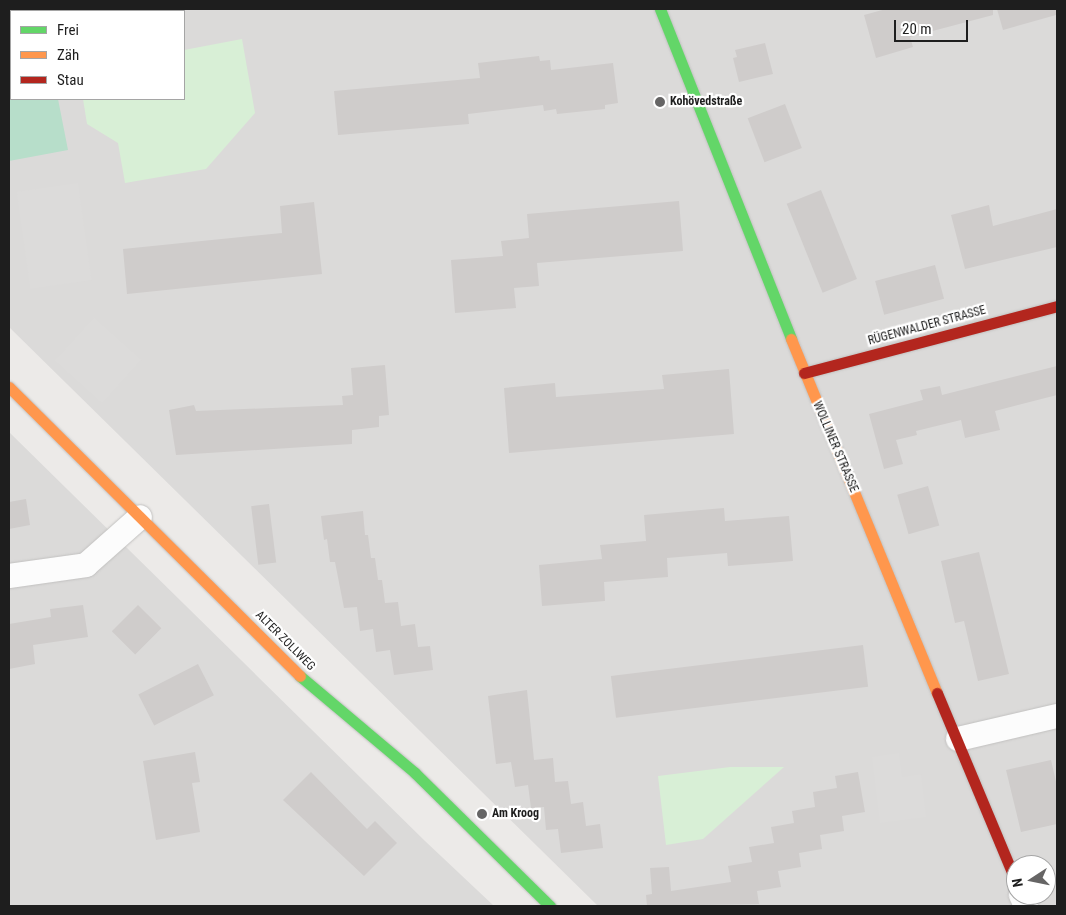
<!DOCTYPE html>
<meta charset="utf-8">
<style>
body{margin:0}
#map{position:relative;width:1066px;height:915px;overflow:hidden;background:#eceae8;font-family:"Roboto Condensed",sans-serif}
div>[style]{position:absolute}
.residential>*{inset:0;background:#dbdad9}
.park>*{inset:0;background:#d8efd6}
.pitch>*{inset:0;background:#b7deca}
.parking>*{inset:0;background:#dcdbda;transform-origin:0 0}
.building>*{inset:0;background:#cfcccb;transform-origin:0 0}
.roads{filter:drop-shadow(0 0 1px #c2c1c0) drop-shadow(0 0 1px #c2c1c0)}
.street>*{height:24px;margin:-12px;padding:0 12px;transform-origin:12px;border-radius:12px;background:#fcfcfc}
.fast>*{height:11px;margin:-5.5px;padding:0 5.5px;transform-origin:5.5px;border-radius:5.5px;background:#63d668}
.slow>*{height:11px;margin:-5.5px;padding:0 5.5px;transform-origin:5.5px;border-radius:5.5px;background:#ff974d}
.jam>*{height:11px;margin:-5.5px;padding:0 5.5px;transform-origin:5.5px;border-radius:5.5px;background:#b3261e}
.dots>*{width:14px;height:14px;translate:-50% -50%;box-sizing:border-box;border:2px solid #fff;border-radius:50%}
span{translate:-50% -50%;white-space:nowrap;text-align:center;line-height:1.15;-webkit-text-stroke:4.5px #fff;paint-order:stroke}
.poi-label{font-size:12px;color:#1e1e1e;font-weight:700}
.left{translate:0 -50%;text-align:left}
.street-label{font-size:12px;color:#1e1e1e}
.frame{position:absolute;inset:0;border:10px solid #1e1e1e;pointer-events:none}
.legend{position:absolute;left:10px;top:10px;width:175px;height:90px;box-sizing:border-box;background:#fff;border:1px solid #a5a5a5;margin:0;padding:6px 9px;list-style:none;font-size:15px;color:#1e1e1e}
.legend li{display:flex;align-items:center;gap:10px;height:25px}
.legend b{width:25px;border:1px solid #a5a5a5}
.north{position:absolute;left:1006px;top:855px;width:50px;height:50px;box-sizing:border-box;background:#fff;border:1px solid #a5a5a5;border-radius:50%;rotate:259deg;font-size:14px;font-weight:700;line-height:20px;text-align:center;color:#1e1e1e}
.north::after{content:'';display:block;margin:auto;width:18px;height:22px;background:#666565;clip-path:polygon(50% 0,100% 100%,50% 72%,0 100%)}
.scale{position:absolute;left:894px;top:20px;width:74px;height:22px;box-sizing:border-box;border:2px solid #1e1e1e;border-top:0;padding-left:6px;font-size:15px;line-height:18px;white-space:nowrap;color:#1e1e1e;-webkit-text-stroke:4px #fff;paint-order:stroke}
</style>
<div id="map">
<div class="residential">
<i style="clip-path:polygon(evenodd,9px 9px,1057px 9px,1057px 906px,598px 906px,9px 327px,9px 9px,11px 11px,184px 11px,184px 99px,11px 99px,11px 11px,9px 9px,1016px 865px,1046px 865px,1046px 895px,1016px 895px,1016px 865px)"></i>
<i style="clip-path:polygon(9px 432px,425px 841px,494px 906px,9px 906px)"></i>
</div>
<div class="park">
<i style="clip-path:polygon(242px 39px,255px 113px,206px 169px,125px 183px,118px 143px,87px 124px,83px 99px,184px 99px,184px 50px)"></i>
<i style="clip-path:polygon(730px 767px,784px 767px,703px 839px,666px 845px,658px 776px)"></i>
</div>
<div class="pitch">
<i style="clip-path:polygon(9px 57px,11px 57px,11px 99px,58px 99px,68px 150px,9px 161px)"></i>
</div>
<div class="parking">
<i style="left:78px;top:183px;width:98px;height:62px;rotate:82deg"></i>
<i style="left:94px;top:317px;width:64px;height:59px;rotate:42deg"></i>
<i style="clip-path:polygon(899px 753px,902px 777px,921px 774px,926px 817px,880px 823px,872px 757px)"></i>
</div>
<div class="building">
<i style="clip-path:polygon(886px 9px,993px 9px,993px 15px,910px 37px,913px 47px,876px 58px,864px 15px)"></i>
<i style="clip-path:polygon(997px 9px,1056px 9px,1056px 15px,1003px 30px)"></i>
<i style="clip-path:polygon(765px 43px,773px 74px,739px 82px,733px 58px,737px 57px,735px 50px)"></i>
<i style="clip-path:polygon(539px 56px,540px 61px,550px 60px,551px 70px,613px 63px,618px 103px,605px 105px,605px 109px,557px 114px,556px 109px,544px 111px,543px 105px,468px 114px,469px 124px,338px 135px,334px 91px,480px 78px,478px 63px)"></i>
<i style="left:785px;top:104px;width:47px;height:40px;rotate:69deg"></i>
<i style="left:821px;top:190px;width:96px;height:37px;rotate:68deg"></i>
<i style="clip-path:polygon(679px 201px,683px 251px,537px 263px,539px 286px,514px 288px,516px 308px,455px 313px,451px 260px,503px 256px,501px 241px,529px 238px,527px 214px)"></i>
<i style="clip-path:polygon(314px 202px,322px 274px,127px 294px,123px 249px,282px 233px,280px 206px)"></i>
<i style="clip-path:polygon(989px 205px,993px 226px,1057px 209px,1057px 247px,965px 269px,951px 215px)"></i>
<i style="left:935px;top:265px;width:35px;height:62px;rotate:75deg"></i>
<i style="clip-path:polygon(385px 365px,389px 415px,379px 416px,379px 427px,352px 430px,352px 444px,176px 455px,169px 410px,194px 405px,196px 411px,343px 405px,342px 396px,353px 395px,351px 368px)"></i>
<i style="clip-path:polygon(1057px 366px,1057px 395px,995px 411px,1000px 430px,965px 438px,961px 420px,916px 431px,917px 435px,896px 440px,903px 464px,884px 469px,869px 414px,923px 400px,920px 390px,940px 386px,942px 395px)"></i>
<i style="clip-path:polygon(729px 369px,734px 434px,509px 453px,504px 388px,555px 383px,556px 397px,664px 389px,662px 375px)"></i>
<i style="left:928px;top:486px;width:41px;height:32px;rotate:74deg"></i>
<i style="clip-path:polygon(26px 499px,30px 525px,9px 529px,9px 502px)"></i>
<i style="left:269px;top:504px;width:59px;height:18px;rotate:83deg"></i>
<i style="clip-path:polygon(724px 508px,725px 521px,789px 516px,793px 561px,728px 566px,727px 553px,667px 558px,668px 577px,604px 582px,605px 601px,542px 606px,539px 565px,602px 559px,600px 545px,646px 541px,644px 515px)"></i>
<i style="clip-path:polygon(363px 511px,365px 535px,368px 535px,371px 558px,375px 558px,378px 580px,382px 580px,385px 603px,398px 602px,401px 626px,415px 624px,418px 647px,430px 646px,433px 670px,394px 675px,390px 650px,376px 652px,373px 629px,360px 631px,357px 607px,344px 608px,335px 562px,330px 562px,327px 539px,324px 540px,321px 516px)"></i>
<i style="clip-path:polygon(979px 552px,1009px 674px,978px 681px,964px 621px,955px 623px,941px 561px)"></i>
<i style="clip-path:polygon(83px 605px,88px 637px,33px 645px,35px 664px,9px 669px,9px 624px,51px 617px,50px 609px)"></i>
<i style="left:138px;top:605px;width:33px;height:37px;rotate:45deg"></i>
<i style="left:863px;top:645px;width:42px;height:254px;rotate:83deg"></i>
<i style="left:198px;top:664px;width:35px;height:67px;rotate:63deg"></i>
<i style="clip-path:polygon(527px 690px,534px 760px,553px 758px,555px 782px,568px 781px,571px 804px,583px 802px,586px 826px,600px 824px,603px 848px,561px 853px,558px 829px,546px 830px,544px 807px,531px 808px,528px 785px,515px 787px,511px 762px,496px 764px,488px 696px)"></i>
<i style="clip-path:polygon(195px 752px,200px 782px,192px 783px,200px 832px,156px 840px,143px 761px)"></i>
<i style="clip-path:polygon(1051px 760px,1057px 786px,1057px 824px,1021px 832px,1006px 770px)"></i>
<i style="clip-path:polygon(311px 772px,367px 829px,375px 821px,397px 843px,364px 876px,283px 800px)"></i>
<i style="clip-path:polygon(858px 772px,865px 812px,842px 816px,844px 831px,820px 835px,822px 849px,799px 853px,801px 867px,778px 871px,781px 887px,757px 891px,759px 904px,647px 906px,646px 895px,652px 894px,650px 868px,669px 867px,671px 891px,731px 882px,728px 866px,752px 862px,749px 847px,774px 843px,771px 827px,794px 823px,792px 811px,815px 807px,813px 792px,837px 788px,835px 776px)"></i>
</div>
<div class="roads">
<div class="street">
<i style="left:9px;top:576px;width:78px;rotate:-8.1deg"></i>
<i style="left:86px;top:565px;width:72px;rotate:-41.6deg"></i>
<i style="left:958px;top:739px;width:102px;rotate:-13.1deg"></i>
<i style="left:1021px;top:895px;width:12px;rotate:66deg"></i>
</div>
<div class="fast">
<i style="left:660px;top:9px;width:355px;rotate:68.3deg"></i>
<i style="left:300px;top:676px;width:150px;rotate:40.1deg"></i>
<i style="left:415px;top:773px;width:190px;rotate:44.6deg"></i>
</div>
<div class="slow">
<i style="left:791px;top:339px;width:383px;rotate:67.6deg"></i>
<i style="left:9px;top:387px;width:410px;rotate:44.8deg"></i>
</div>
<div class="jam">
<i style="left:804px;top:373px;width:262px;rotate:-14.8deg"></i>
<i style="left:937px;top:693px;width:205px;rotate:67.3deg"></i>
</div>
</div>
<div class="dots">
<i style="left:660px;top:102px;background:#666565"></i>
<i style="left:482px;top:814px;background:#666565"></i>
</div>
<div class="poi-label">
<span class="left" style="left:670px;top:102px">Kohövedstraße</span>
<span class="left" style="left:492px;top:814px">Am Kroog</span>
</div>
<div class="street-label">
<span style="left:927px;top:326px;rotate:-15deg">RÜGENWALDER STRASSE</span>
<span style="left:835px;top:447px;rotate:67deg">WOLLINER STRASSE</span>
<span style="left:285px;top:641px;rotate:45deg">ALTER ZOLLWEG</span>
</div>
<div class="frame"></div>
<ul class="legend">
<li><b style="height:6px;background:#63d668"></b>Frei</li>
<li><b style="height:6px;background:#ff974d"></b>Zäh</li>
<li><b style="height:6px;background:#b3261e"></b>Stau</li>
</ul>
<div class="north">N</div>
<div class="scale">20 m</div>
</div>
